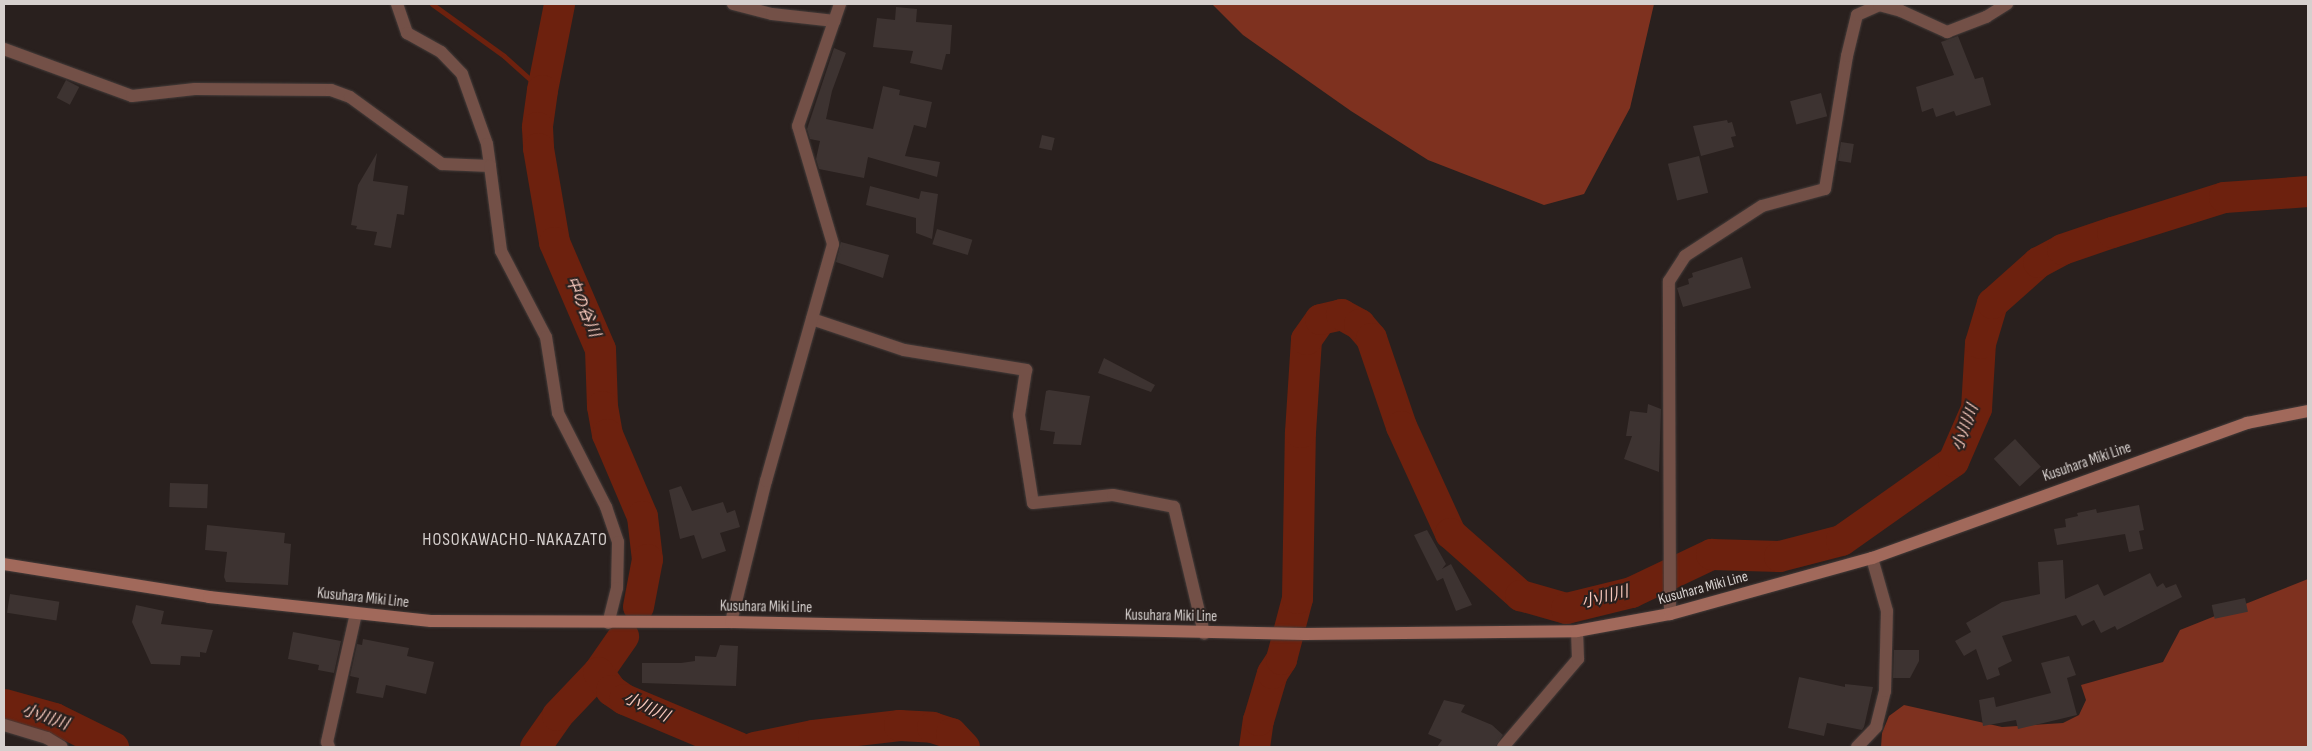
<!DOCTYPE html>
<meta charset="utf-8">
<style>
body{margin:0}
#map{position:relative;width:2312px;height:751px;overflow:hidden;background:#29201e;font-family:"Sofia Sans Condensed","Noto Sans JP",sans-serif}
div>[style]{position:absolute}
.forest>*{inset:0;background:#7e311f}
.stream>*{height:5px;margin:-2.5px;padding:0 2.5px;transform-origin:2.5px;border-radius:2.5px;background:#6d210e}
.river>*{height:31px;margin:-15.5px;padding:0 15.5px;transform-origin:15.5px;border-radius:15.5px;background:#6d210e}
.building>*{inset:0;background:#3d3331;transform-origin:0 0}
.roads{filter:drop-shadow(0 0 1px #453c3a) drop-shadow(0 0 1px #453c3a)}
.street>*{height:12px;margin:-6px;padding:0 6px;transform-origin:6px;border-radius:6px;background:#735047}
.secondary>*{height:12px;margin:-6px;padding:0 6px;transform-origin:6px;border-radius:6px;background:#a1695b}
span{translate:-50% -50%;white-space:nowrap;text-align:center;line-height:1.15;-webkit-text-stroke:4px #29201e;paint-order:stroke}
.street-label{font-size:15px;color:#d6d0ce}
.water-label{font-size:16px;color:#f7c8bc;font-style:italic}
.quarter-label{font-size:18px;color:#d6d0ce;letter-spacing:1px}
.frame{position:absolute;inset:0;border:5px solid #d6d0ce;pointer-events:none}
</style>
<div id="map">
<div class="forest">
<i style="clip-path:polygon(1212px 4px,1654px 4px,1630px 108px,1584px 194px,1544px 205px,1428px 160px,1351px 111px,1243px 35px)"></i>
<i style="clip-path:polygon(2308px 579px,2308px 747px,1881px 747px,1882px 733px,1889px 716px,1904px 705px,2002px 727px,2063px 723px,2079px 715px,2086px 700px,2081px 685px,2163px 662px,2180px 630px)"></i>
</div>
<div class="stream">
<i style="left:432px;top:4px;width:89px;rotate:35.8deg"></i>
<i style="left:504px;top:56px;width:51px;rotate:41.8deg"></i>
</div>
<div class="river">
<i style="left:559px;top:4px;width:88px;rotate:101.2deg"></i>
<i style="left:542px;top:90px;width:37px;rotate:98deg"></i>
<i style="left:537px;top:127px;width:21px;rotate:87deg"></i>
<i style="left:538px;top:148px;width:95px;rotate:80.3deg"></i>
<i style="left:554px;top:242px;width:116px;rotate:66.7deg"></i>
<i style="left:600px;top:349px;width:57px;rotate:88deg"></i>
<i style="left:602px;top:406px;width:28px;rotate:80deg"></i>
<i style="left:607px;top:434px;width:89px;rotate:66.9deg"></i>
<i style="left:642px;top:516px;width:43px;rotate:83.4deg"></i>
<i style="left:647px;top:559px;width:48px;rotate:100.8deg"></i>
<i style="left:598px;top:672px;width:44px;rotate:-55.2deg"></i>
<i style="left:4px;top:704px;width:52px;rotate:15.6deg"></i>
<i style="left:54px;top:718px;width:66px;rotate:26.2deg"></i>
<i style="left:535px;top:747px;width:39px;rotate:-55deg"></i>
<i style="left:557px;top:715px;width:59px;rotate:-46.4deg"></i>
<i style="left:598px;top:672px;width:22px;rotate:54deg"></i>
<i style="left:611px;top:690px;width:16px;rotate:35deg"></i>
<i style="left:624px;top:699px;width:124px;rotate:22.8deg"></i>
<i style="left:754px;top:747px;width:60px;rotate:-11.5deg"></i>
<i style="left:813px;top:735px;width:87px;rotate:-6.6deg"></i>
<i style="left:899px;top:725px;width:33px;rotate:3deg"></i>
<i style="left:932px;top:727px;width:20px;rotate:18deg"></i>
<i style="left:951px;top:733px;width:19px;rotate:47deg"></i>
<i style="left:1254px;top:747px;width:27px;rotate:-82deg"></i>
<i style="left:1258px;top:720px;width:49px;rotate:-73.4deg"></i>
<i style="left:1272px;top:673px;width:17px;rotate:-57deg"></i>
<i style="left:1281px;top:659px;width:63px;rotate:-75.3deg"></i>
<i style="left:1297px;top:598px;width:166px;rotate:-89deg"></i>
<i style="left:1300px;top:432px;width:93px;rotate:-86.3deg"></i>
<i style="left:1306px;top:339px;width:24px;rotate:-55deg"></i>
<i style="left:1320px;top:319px;width:22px;rotate:-13deg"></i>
<i style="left:1341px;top:314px;width:21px;rotate:29deg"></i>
<i style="left:1359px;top:324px;width:18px;rotate:49deg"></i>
<i style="left:1371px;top:338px;width:93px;rotate:71.2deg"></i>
<i style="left:1401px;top:426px;width:118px;rotate:65.4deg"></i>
<i style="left:1450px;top:533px;width:94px;rotate:41.5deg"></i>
<i style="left:1520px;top:595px;width:48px;rotate:15.8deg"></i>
<i style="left:1566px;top:608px;width:67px;rotate:-13.8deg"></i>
<i style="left:1631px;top:592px;width:89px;rotate:-25.4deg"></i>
<i style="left:1711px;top:554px;width:68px;rotate:1.7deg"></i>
<i style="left:1779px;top:556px;width:64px;rotate:-14.5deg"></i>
<i style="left:1841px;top:540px;width:137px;rotate:-35.2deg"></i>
<i style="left:1953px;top:461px;width:58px;rotate:-66.5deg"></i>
<i style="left:1976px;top:408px;width:65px;rotate:-86.5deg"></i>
<i style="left:1980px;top:343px;width:42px;rotate:-73.3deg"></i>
<i style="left:1992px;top:303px;width:62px;rotate:-41.7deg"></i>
<i style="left:2038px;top:262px;width:27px;rotate:-28deg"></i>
<i style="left:2062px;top:249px;width:53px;rotate:-18.8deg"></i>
<i style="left:2112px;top:232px;width:117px;rotate:-17.4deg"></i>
<i style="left:2224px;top:197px;width:84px;rotate:-4.1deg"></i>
</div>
<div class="building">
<i style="clip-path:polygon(896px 7px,917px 9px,916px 22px,952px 25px,950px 54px,946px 54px,942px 70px,910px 63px,913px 51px,873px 47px,877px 18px,895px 20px)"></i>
<i style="clip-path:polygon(1958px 36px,1975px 79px,1983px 77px,1991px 105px,1956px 116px,1954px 111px,1936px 117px,1933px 108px,1922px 112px,1916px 87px,1954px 75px,1941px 42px)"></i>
<i style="clip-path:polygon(834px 48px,846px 53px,832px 91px,826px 119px,873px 129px,883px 86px,900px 90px,899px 95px,932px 102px,926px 128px,914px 125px,905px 156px,940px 162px,937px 177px,868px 157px,864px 178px,819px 169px,816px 159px,820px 141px,810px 139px,807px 129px)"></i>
<i style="left:66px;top:80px;width:15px;height:20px;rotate:28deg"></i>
<i style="left:1821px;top:93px;width:24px;height:32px;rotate:75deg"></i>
<i style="clip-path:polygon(1727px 120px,1728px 123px,1732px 122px,1736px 136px,1731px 137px,1734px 147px,1701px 156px,1693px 126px)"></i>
<i style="left:1042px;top:135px;width:13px;height:13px;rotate:13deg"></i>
<i style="left:1841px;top:142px;width:13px;height:19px;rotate:9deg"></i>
<i style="clip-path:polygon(377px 153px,373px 181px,408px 186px,404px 215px,397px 214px,391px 248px,374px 245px,377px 232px,356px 229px,357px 226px,351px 225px,358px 185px)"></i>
<i style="left:1699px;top:156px;width:38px;height:32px;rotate:76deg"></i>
<i style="clip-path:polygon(870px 186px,919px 199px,921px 191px,938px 194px,932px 239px,916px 233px,916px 218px,866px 205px)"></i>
<i style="left:937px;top:229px;width:37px;height:16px;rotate:17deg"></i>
<i style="clip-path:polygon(841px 242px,889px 255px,883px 278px,836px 262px)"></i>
<i style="clip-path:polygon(1742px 257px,1751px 288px,1683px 307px,1677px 288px,1689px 284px,1688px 279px,1693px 277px,1692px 273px)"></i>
<i style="clip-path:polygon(1104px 358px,1155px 385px,1151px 392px,1098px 373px)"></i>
<i style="clip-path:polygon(1049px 390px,1090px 396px,1081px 445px,1053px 444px,1055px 432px,1040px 430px,1046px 391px)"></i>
<i style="clip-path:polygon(1648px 404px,1661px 409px,1659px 472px,1624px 459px,1632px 436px,1626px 436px,1630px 411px,1647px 413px)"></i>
<i style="left:2015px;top:439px;width:38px;height:29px;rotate:47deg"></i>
<i style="left:170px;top:483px;width:38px;height:24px;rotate:2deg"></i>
<i style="clip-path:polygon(681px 486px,692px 511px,723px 502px,727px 513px,735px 510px,740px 527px,720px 533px,726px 551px,702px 559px,694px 535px,680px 539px,669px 490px)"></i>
<i style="clip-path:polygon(2139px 505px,2144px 530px,2139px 531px,2143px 549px,2129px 552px,2125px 534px,2057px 545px,2054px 529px,2066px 527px,2065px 519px,2078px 516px,2077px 513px,2096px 509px,2097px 513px)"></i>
<i style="clip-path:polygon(207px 525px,285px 533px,284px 543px,291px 544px,288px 585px,226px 582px,224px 577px,227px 552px,205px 550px)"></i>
<i style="clip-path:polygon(1427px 530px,1446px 564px,1442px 569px,1451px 564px,1472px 605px,1456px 611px,1443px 578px,1437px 581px,1414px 535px)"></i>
<i style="clip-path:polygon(2063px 560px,2065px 599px,2098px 584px,2104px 596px,2150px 573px,2157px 587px,2163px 583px,2166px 588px,2176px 584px,2182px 597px,2117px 630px,2115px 626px,2101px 633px,2094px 620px,2082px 626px,2076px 615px,2002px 636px,2012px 661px,1998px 668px,2000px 675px,1987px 680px,1976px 649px,1964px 656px,1955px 641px,1971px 632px,1966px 623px,2002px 602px,2040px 594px,2038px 562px)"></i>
<i style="left:10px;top:594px;width:50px;height:19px;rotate:9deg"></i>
<i style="left:2245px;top:598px;width:14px;height:34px;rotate:78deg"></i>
<i style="clip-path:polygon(136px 605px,164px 611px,161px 624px,213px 630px,206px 653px,200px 652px,200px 657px,181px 656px,180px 665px,151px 664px,132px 622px)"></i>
<i style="clip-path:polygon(293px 632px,341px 641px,334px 673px,318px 670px,319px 665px,288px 659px)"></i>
<i style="clip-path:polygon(363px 639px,409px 648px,407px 656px,434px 662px,426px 694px,386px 685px,383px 698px,356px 693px,359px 678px,350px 676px,357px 644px,362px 645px)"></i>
<i style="clip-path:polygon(720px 645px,738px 646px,736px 686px,642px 683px,642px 663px,681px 663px,695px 661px,695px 656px,716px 657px)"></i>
<i style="clip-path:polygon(1894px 650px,1919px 650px,1919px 661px,1910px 678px,1893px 678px)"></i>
<i style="clip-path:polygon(2069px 656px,2076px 675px,2067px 678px,2077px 715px,2018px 729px,2016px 720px,1983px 726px,1979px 700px,1994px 697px,1996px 707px,2051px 693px,2041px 663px)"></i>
<i style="clip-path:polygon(1799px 677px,1845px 687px,1845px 684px,1873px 687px,1864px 727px,1862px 730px,1827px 723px,1824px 736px,1788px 728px)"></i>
<i style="clip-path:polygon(1444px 700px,1465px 705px,1461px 712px,1492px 725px,1503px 735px,1495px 747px,1437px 747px,1442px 740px,1428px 734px)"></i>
</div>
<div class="roads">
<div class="street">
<i style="left:397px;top:4px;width:31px;rotate:71deg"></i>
<i style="left:407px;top:33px;width:39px;rotate:29deg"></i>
<i style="left:441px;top:52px;width:30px;rotate:46deg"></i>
<i style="left:462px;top:74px;width:74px;rotate:70.3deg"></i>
<i style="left:487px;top:144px;width:22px;rotate:82deg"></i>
<i style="left:733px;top:4px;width:40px;rotate:14.4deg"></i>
<i style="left:772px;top:14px;width:63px;rotate:6.3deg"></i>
<i style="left:4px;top:49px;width:136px;rotate:20.2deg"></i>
<i style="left:132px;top:96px;width:63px;rotate:-6.3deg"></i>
<i style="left:195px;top:89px;width:136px;rotate:0.4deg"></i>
<i style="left:331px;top:90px;width:20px;rotate:20deg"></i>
<i style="left:350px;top:97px;width:114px;rotate:36.1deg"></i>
<i style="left:442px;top:164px;width:48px;rotate:2.4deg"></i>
<i style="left:490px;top:166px;width:86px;rotate:82.6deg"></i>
<i style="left:501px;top:251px;width:97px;rotate:62.4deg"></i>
<i style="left:546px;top:337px;width:77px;rotate:81deg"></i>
<i style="left:558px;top:413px;width:106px;rotate:62.9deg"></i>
<i style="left:606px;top:507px;width:37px;rotate:71deg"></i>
<i style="left:618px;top:542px;width:46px;rotate:91.2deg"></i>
<i style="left:617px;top:588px;width:36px;rotate:104deg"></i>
<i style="left:812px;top:319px;width:97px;rotate:18.6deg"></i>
<i style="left:904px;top:350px;width:124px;rotate:9.3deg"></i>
<i style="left:1026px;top:370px;width:46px;rotate:98.8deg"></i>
<i style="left:1019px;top:415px;width:89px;rotate:81deg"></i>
<i style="left:1033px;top:503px;width:80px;rotate:-5.7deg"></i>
<i style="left:1113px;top:495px;width:62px;rotate:11.1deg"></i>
<i style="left:1174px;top:507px;width:130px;rotate:76.6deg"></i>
<i style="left:1670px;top:614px;width:333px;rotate:-90.2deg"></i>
<i style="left:1669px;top:281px;width:30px;rotate:-57deg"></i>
<i style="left:1685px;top:256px;width:92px;rotate:-33deg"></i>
<i style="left:1762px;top:206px;width:65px;rotate:-15.1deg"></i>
<i style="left:1825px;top:189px;width:135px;rotate:-80.6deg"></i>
<i style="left:1847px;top:56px;width:42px;rotate:-76.3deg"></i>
<i style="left:1857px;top:15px;width:24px;rotate:-24deg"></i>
<i style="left:1879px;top:5px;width:23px;rotate:15deg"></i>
<i style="left:1901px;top:11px;width:51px;rotate:24.5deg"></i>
<i style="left:1947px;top:32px;width:42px;rotate:-21deg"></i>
<i style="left:1986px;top:17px;width:25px;rotate:-32deg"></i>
<i style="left:731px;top:622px;width:145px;rotate:-76.1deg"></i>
<i style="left:766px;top:481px;width:246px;rotate:-74.2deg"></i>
<i style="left:833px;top:244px;width:123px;rotate:-106.5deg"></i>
<i style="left:798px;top:126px;width:129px;rotate:-71deg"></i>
<i style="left:4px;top:725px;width:45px;rotate:16.8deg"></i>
<i style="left:47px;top:738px;width:17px;rotate:31deg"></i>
<i style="left:329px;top:747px;width:5px;rotate:-112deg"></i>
<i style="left:327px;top:742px;width:132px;rotate:-77.3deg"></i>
<i style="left:1503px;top:747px;width:116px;rotate:-49.6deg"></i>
<i style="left:1578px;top:659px;width:28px;rotate:-92deg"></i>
<i style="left:1857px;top:747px;width:28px;rotate:-46deg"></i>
<i style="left:1876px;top:727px;width:37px;rotate:-76deg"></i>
<i style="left:1885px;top:691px;width:80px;rotate:-88.6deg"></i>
<i style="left:1887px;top:611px;width:55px;rotate:-105.8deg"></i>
</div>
<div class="secondary">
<i style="left:4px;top:564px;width:208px;rotate:9.1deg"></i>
<i style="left:209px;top:597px;width:223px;rotate:6.2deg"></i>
<i style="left:431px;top:621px;width:300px;rotate:0.2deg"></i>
<i style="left:731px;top:622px;width:574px;rotate:1.2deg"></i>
<i style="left:1305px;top:634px;width:272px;rotate:-0.6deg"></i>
<i style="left:1577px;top:631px;width:95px;rotate:-10.4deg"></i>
<i style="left:1670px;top:614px;width:210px;rotate:-15.5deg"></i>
<i style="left:1872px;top:558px;width:399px;rotate:-19.8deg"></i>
<i style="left:2247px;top:423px;width:62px;rotate:-11.1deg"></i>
</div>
</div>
<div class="street-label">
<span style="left:2087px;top:462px;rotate:-19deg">Kusuhara Miki Line</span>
<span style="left:1703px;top:588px;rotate:-15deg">Kusuhara Miki Line</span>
<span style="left:363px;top:598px;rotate:6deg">Kusuhara Miki Line</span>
<span style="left:766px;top:607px;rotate:1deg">Kusuhara Miki Line</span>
<span style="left:1171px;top:616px;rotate:1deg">Kusuhara Miki Line</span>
</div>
<div class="water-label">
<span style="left:582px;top:307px;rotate:67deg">中の谷川</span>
<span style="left:1966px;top:428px;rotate:-70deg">小川川</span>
<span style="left:1605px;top:598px;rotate:-14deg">小川川</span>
<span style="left:646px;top:708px;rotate:25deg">小川川</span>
<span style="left:45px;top:718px;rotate:19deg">小川川</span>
</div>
<div class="quarter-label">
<span style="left:515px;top:540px">HOSOKAWACHO-NAKAZATO</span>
</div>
<div class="frame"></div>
</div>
